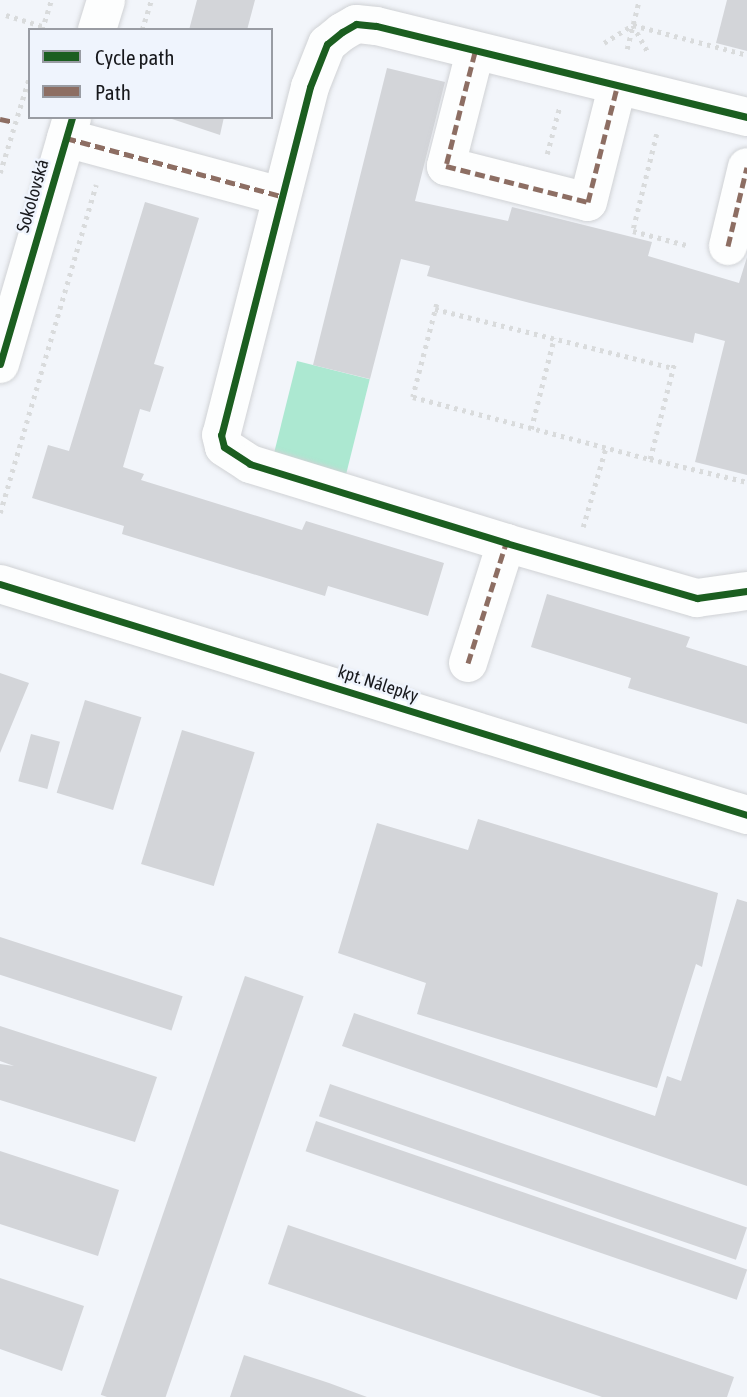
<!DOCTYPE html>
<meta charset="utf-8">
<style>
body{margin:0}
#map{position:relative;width:747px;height:1397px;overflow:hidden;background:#f2f5fa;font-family:"Asap Condensed",sans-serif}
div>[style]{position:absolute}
.green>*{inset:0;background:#ace8d1;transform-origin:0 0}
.building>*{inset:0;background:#d3d5d9;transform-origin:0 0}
.path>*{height:4.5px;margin-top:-2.25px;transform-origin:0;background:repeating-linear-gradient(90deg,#d9dbdc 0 3.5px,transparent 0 8.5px)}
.roads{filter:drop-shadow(0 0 2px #d0d2d5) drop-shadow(0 0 2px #d0d2d5)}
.minor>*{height:38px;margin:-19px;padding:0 19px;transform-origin:19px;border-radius:19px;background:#fdfefe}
.quiet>*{height:5px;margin-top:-2.5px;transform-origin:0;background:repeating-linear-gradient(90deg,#8d6e63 0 10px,transparent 0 15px)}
.cycleway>*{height:7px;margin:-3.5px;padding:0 3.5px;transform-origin:3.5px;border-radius:3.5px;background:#1b5e20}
span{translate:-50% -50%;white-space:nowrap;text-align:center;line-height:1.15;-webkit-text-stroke:5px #eff4fd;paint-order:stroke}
.street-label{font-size:18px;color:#17181c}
.legend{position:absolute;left:28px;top:28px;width:245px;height:91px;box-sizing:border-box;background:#eff4fd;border:2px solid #999ca3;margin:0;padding:9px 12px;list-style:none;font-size:21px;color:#17181c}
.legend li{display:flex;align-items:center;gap:14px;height:35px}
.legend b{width:35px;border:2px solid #999ca3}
</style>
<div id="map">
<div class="green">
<i style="left:297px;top:361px;width:75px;height:100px;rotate:14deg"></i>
</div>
<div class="building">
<i style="clip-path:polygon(197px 0,255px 0,247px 30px,189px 30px)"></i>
<i style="clip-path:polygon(727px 0,747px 0,747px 51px,716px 43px)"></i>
<i style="clip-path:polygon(387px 68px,445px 82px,415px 201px,508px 221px,512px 207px,652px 242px,648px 256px,739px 283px,747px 257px,747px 475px,695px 462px,725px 341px,695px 333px,693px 343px,530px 303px,427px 276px,430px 266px,401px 259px,370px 379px,313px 365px)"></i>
<i style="clip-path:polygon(166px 117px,224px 117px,220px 135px)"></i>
<i style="clip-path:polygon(145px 202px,199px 218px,154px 364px,164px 367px,150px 412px,140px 409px,123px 467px,144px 474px,141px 480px,302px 530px,306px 521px,444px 563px,428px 616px,328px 586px,325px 596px,122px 534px,124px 526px,32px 498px,48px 445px,69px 451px)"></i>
<i style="clip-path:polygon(547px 594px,690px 637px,686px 647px,747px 666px,747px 724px,628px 688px,631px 678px,531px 647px)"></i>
<i style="clip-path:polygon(0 673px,29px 683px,0 753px)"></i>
<i style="left:85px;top:700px;width:59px;height:97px;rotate:17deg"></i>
<i style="left:182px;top:730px;width:76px;height:140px;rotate:17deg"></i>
<i style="left:31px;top:734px;width:30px;height:49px;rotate:15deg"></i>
<i style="clip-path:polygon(478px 819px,718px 893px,702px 967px,696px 964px,657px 1088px,417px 1014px,426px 983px,338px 953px,377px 823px,468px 850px)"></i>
<i style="clip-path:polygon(737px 899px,747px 902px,747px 1186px,342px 1046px,354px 1013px,655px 1116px,667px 1076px,681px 1081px)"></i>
<i style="left:0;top:937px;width:192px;height:36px;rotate:18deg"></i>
<i style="left:245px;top:976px;width:62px;height:443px;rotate:19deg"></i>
<i style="clip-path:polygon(0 1026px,157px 1077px,135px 1142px,0 1100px,0 1064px,14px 1066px,0 1061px)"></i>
<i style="left:330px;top:1084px;width:441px;height:34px;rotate:19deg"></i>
<i style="left:316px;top:1121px;width:456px;height:32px;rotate:19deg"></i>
<i style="clip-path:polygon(0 1151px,119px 1190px,98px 1256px,0 1224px)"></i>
<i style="clip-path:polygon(288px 1225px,734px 1377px,727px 1397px,602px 1397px,268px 1284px)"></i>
<i style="clip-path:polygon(0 1278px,84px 1306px,62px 1371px,0 1349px)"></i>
<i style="clip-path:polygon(244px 1355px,329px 1383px,367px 1397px,230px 1397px)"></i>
</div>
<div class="path">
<i style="left:6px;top:15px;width:39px;rotate:17deg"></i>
<i style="left:633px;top:25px;width:31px;rotate:61deg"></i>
<i style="left:42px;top:30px;width:31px;rotate:-73deg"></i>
<i style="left:142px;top:30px;width:31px;rotate:-73deg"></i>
<i style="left:604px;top:43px;width:34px;rotate:-32deg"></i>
<i style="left:633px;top:25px;width:118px;rotate:14.7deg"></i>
<i style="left:627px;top:49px;width:50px;rotate:-76.2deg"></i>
<i style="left:657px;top:134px;width:100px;rotate:103.9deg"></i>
<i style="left:633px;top:231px;width:59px;rotate:14.7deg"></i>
<i style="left:547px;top:154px;width:47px;rotate:-75.1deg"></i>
<i style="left:0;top:173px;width:102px;rotate:-73deg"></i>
<i style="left:437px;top:304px;width:96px;rotate:104.5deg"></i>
<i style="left:413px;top:397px;width:245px;rotate:14.7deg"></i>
<i style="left:650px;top:459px;width:98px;rotate:-75.8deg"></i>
<i style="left:435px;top:309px;width:246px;rotate:13.9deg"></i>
<i style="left:531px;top:429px;width:94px;rotate:-75.8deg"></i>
<i style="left:650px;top:459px;width:100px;rotate:13.3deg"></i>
<i style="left:0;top:513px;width:342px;rotate:-73.7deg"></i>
<i style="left:583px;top:527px;width:83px;rotate:-74deg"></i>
</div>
<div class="roads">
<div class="minor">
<i style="left:97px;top:30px;width:31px;rotate:-73deg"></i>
<i style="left:475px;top:52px;width:118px;rotate:104.3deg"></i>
<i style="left:446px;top:166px;width:146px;rotate:14.2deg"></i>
<i style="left:588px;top:202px;width:119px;rotate:-75.8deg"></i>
<i style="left:747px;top:117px;width:382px;rotate:-166.2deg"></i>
<i style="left:376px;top:26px;width:20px;rotate:-174deg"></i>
<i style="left:356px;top:24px;width:16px;rotate:150deg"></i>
<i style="left:342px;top:32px;width:19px;rotate:141deg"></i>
<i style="left:327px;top:44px;width:46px;rotate:111.6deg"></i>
<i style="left:310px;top:87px;width:359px;rotate:104.3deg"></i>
<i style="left:221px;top:435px;width:12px;rotate:76deg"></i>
<i style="left:224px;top:447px;width:31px;rotate:33deg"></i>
<i style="left:250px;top:464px;width:268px;rotate:17.1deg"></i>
<i style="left:506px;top:543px;width:199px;rotate:16.1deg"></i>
<i style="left:697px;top:598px;width:50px;rotate:-8deg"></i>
<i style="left:66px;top:138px;width:223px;rotate:15.1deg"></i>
<i style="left:728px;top:246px;width:81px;rotate:-76.5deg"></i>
<i style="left:0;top:364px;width:257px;rotate:-73.7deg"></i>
<i style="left:0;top:584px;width:782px;rotate:17.18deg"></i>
<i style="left:468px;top:663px;width:126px;rotate:-72.4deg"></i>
</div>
</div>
<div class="quiet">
<i style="left:475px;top:52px;width:118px;rotate:104.3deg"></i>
<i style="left:446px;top:166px;width:146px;rotate:14.2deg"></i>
<i style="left:588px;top:202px;width:119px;rotate:-75.8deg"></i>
<i style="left:0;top:119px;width:14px;rotate:12deg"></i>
<i style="left:66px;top:138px;width:223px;rotate:15.1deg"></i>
<i style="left:728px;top:246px;width:81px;rotate:-76.5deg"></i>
<i style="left:468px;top:663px;width:126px;rotate:-72.4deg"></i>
</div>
<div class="cycleway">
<i style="left:747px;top:117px;width:382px;rotate:-166.2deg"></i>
<i style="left:376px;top:26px;width:20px;rotate:-174deg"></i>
<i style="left:356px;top:24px;width:16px;rotate:150deg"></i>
<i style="left:342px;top:32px;width:19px;rotate:141deg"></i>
<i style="left:327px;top:44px;width:46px;rotate:111.6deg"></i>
<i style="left:310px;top:87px;width:359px;rotate:104.3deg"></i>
<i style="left:221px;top:435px;width:12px;rotate:76deg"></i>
<i style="left:224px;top:447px;width:31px;rotate:33deg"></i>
<i style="left:250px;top:464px;width:268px;rotate:17.1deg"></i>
<i style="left:506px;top:543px;width:199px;rotate:16.1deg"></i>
<i style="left:697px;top:598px;width:50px;rotate:-8deg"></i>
<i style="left:0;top:364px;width:257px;rotate:-73.7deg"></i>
<i style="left:0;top:584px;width:782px;rotate:17.18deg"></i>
</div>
<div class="street-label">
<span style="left:33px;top:196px;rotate:-74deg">Sokolovská</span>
<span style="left:378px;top:684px;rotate:18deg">kpt. Nálepky</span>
</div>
<ul class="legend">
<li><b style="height:9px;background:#1b5e20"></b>Cycle path</li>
<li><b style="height:9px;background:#8d6e63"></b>Path</li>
</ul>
</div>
